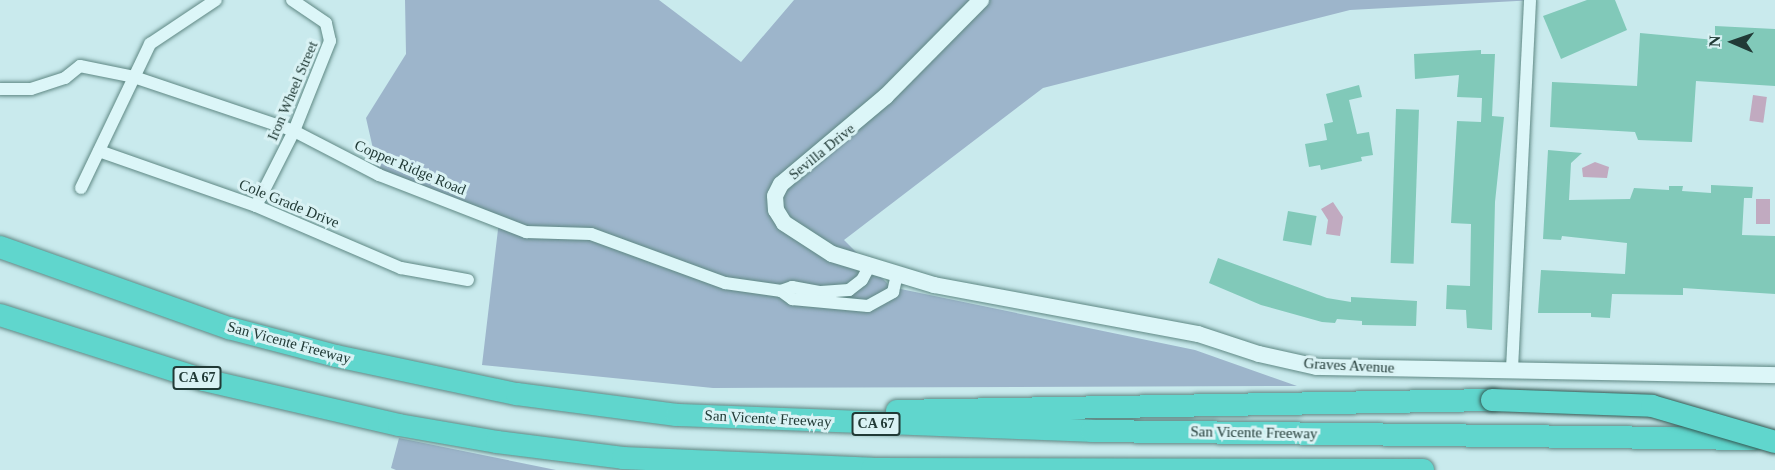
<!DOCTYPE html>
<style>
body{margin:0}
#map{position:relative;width:1775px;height:470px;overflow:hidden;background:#c9eaed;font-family:Georgia,serif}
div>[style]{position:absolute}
.green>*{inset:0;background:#9db5cb}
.water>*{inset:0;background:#c1aac0;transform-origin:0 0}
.building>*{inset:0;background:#81c9b9;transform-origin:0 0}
.roads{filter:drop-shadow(0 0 2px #5f8884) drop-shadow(0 0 2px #5f8884)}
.street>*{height:12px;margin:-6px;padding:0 6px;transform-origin:6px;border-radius:6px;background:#dcf6f8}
.secondary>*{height:16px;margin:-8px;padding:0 8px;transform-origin:8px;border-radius:8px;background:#dcf6f8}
.highway>*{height:22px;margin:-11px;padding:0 11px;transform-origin:11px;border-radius:11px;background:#60d6cd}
.bridges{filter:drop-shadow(0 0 2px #325751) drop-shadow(0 0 2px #325751)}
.highway-bridge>*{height:22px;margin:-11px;padding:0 11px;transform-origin:11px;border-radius:11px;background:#60d6cd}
span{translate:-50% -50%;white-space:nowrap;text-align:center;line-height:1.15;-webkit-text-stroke:6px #d9f2f4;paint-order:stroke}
.shield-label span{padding:2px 4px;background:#d9f2f4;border:2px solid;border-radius:4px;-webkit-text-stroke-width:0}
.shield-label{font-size:14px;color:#213a36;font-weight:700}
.street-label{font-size:15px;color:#213a36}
.north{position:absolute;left:1703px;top:12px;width:60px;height:60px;-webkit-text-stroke:4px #d9f2f4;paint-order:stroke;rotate:272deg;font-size:16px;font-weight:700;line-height:24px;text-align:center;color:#213a36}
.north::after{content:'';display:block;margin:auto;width:21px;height:27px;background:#213a36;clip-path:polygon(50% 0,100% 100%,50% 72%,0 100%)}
</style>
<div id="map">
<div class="green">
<i style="clip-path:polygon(405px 0,659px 0,741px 62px,794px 0,1537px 0,1350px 10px,1043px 88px,844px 240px,891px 287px,1195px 350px,1297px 386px,713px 388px,482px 365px,499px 221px,379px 175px,366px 118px,406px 54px)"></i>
<i style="clip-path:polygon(399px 438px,556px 470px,396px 470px,391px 468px)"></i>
</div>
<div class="water">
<i style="left:1753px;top:95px;width:14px;height:26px;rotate:8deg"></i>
<i style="clip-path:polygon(1595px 162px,1609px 167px,1607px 178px,1583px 177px,1582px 168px)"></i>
<i style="left:1756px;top:199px;width:14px;height:25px"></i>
<i style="clip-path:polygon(1333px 202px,1343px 217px,1340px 236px,1326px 234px,1328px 220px,1321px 209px)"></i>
</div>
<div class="building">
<i style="clip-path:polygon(1587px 0,1615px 0,1627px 30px,1561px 59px,1543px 16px)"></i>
<i style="clip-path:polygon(1715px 26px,1775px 29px,1775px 86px,1696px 81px,1692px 142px,1638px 140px,1635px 132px,1550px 127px,1552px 82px,1637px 86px,1640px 33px,1715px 40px)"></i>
<i style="clip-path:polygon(1481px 50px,1481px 54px,1495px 54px,1492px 116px,1504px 117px,1495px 202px,1492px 330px,1467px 328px,1466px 310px,1446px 309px,1447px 285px,1470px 286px,1471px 224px,1451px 223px,1457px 121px,1481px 122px,1482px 98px,1457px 97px,1459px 75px,1415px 79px,1414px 54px)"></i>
<i style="clip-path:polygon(1359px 85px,1362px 97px,1349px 100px,1357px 134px,1369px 132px,1373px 155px,1361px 157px,1362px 161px,1321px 170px,1320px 165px,1309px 167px,1305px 144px,1327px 140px,1324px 124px,1333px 122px,1326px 94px)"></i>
<i style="left:1396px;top:109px;width:23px;height:154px;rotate:2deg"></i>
<i style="clip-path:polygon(1548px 150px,1582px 153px,1571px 163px,1569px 200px,1630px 199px,1634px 188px,1669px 190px,1669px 186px,1683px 186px,1682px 191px,1711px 193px,1711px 185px,1753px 187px,1752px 198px,1744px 198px,1742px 235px,1775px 236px,1775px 294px,1683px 288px,1683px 295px,1612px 294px,1610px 318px,1591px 317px,1591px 313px,1538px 313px,1541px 270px,1625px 274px,1627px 243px,1562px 236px,1561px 240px,1543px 239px)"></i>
<i style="left:1288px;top:211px;width:29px;height:30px;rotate:10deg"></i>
<i style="clip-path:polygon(1218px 258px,1327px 298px,1351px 302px,1351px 297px,1417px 301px,1416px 326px,1362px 325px,1362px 321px,1337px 319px,1335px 323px,1322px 322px,1261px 305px,1209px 283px)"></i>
</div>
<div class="roads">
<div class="street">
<i style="left:0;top:89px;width:31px"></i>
<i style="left:31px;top:89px;width:36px;rotate:-18deg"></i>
<i style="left:65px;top:78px;width:19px;rotate:-39deg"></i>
<i style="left:80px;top:66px;width:55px;rotate:11.5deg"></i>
<i style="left:134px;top:77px;width:169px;rotate:18.6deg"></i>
<i style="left:294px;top:131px;width:96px;rotate:27.4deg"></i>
<i style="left:379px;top:175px;width:158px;rotate:21.2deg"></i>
<i style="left:526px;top:232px;width:65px;rotate:1.8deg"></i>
<i style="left:591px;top:234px;width:143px;rotate:20.1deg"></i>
<i style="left:725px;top:283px;width:57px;rotate:8.1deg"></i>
<i style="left:781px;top:291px;width:12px;rotate:-20deg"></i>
<i style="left:792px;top:287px;width:29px;rotate:10deg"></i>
<i style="left:821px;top:292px;width:28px;rotate:-4deg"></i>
<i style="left:849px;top:290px;width:16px;rotate:-38deg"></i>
<i style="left:862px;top:280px;width:15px;rotate:-62deg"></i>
<i style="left:99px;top:151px;width:166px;rotate:19.3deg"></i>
<i style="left:256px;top:206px;width:158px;rotate:23.2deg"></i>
<i style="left:401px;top:268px;width:68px;rotate:10.2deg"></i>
<i style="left:81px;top:188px;width:160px;rotate:-64.4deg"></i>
<i style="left:150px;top:44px;width:79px;rotate:-33.7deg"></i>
<i style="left:256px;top:206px;width:84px;rotate:-63.1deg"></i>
<i style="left:294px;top:131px;width:97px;rotate:-68.2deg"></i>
<i style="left:330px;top:41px;width:18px;rotate:-103deg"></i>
<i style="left:326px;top:23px;width:41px;rotate:-145.9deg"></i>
<i style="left:781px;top:291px;width:14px;rotate:36deg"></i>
<i style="left:792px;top:299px;width:76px;rotate:5.3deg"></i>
<i style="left:868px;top:306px;width:29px;rotate:-29deg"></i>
<i style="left:893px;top:292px;width:17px;rotate:-77deg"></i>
<i style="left:1512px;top:369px;width:369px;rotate:-87.2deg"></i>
</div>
<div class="secondary">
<i style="left:981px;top:0;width:135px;rotate:134.7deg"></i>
<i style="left:886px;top:96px;width:137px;rotate:140deg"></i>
<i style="left:781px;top:184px;width:13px;rotate:117deg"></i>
<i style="left:775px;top:196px;width:14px;rotate:86deg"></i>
<i style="left:776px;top:210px;width:15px;rotate:58deg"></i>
<i style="left:784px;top:223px;width:57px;rotate:32.9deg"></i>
<i style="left:832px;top:254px;width:107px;rotate:16.9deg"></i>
<i style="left:934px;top:285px;width:269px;rotate:10.5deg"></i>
<i style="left:1198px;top:334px;width:64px;rotate:18.2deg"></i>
<i style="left:1259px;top:354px;width:59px;rotate:12.6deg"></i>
<i style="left:1317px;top:367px;width:458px;rotate:1deg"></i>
</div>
<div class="highway">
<i style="left:0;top:247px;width:243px;rotate:19.5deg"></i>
<i style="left:229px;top:328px;width:111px;rotate:14.7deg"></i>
<i style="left:336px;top:356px;width:185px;rotate:11.9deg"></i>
<i style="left:517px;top:394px;width:161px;rotate:7.5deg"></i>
<i style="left:677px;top:415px;width:415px;rotate:2.2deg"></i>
<i style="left:1092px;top:431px;width:661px;rotate:0.69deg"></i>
<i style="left:0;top:315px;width:214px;rotate:17.7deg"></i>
<i style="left:204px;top:380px;width:200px;rotate:13deg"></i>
<i style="left:399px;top:425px;width:99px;rotate:9.8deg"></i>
<i style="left:497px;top:442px;width:127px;rotate:7.2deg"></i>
<i style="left:623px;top:458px;width:249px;rotate:2.5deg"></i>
<i style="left:872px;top:469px;width:551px;rotate:0.1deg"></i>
<i style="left:897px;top:411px;width:595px;rotate:-1.06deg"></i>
</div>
</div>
<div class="bridges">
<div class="highway-bridge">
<i style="left:1492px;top:400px;width:160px;rotate:2.1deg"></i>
<i style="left:1652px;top:406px;width:128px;rotate:16.3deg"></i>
</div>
</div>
<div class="shield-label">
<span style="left:197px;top:378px">CA 67</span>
<span style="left:876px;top:424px">CA 67</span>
</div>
<div class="street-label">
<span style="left:293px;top:91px;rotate:-67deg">Iron Wheel Street</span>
<span style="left:822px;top:152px;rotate:-39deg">Sevilla Drive</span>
<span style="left:410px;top:168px;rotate:23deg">Copper Ridge Road</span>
<span style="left:289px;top:204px;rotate:22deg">Cole Grade Drive</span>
<span style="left:289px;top:343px;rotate:15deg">San Vicente Freeway</span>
<span style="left:1349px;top:366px;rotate:3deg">Graves Avenue</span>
<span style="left:768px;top:419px;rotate:3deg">San Vicente Freeway</span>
<span style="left:1254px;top:433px;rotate:1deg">San Vicente Freeway</span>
</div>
<div class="north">N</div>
</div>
